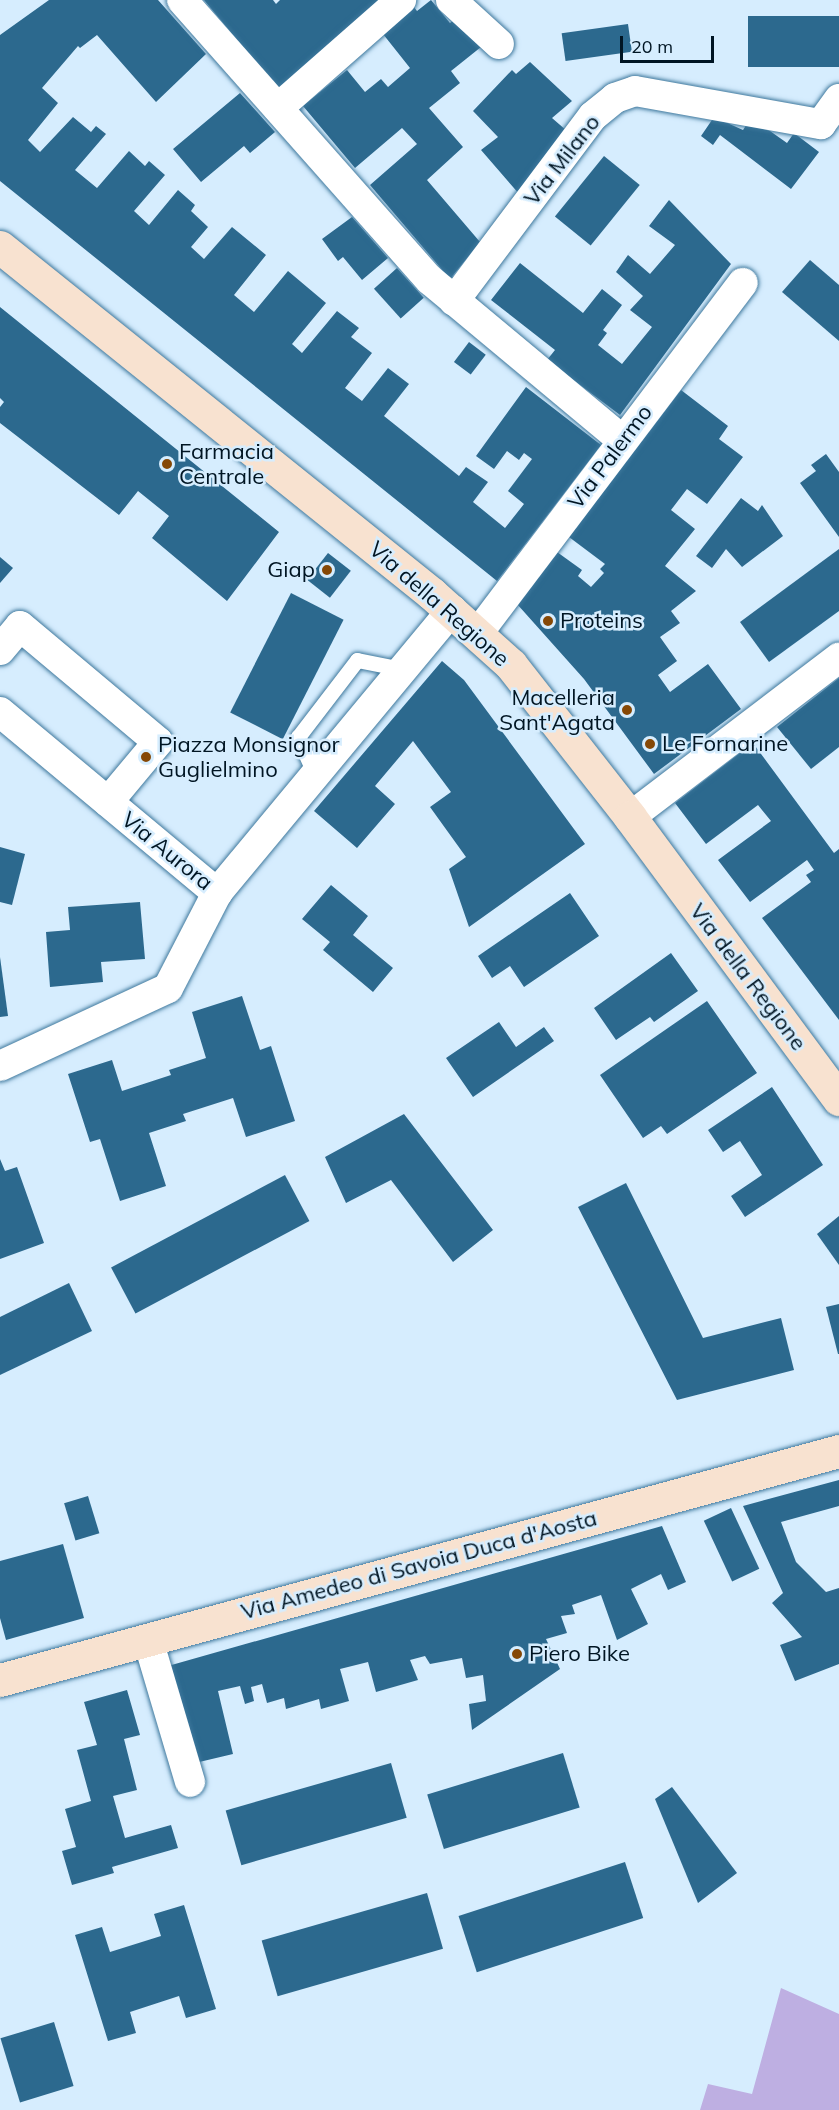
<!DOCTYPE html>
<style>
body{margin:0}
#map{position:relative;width:839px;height:2110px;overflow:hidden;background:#d6edfe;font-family:Mulish,sans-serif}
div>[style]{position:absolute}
.green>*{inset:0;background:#beafe2}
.building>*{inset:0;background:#2c698e;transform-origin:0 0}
.roads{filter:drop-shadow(0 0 2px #3e789d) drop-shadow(0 0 2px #3e789d)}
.lane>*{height:15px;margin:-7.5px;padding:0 7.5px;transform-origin:7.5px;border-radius:7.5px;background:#fff}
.street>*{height:30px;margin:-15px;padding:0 15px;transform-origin:15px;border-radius:15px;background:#fff}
.secondary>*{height:33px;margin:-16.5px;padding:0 16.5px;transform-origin:16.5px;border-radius:16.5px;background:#f8e2d0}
.dots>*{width:16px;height:16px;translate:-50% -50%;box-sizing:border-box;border:3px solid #d6edfe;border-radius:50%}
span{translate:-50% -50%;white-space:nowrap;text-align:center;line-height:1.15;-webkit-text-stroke:5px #d6edfe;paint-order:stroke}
.street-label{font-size:22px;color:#001523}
.poi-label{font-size:22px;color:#001523}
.left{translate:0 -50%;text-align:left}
.right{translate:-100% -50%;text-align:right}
.scale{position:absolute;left:620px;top:36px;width:94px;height:27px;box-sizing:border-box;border:3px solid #001523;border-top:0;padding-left:8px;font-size:18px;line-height:21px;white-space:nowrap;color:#001523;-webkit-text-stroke:4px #d6edfe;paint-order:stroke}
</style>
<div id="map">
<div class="green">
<i style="clip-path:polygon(781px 1988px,839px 2014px,839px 2110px,700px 2110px,708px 2084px,752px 2094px)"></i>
</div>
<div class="building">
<i style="clip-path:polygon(49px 0,158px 0,206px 54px,156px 102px,97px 35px,80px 48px,78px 46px,42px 88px,58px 103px,28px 140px,40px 152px,73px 117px,91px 132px,96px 126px,106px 134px,75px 170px,97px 188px,129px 151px,145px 166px,149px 161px,165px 175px,134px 211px,149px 225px,178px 190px,195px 205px,191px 211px,208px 227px,191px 247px,204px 259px,232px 227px,266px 255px,234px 295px,254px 312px,288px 271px,326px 303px,292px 344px,302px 353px,337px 311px,359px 328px,351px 337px,372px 353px,345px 388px,362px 401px,388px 368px,409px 384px,384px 416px,459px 476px,466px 467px,488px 482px,473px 502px,505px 528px,524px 504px,508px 491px,532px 459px,524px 453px,519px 460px,507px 451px,494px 469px,476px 456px,526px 387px,601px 445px,497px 581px,0 181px,0 35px)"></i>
<i style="clip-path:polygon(204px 0,273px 0,276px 4px,280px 0,383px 0,279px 90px)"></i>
<i style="clip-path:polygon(431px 0,450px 23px,454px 20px,481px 47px,451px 71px,460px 83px,429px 108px,463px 147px,427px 180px,480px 242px,450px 279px,370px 185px,417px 144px,402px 128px,355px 168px,303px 106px,347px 70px,365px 92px,381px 79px,388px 87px,410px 68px,383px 34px,413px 6px,417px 11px)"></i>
<i style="left:839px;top:16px;width:51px;height:91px;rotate:90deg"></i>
<i style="left:628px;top:24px;width:28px;height:67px;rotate:82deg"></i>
<i style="clip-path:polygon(530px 62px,572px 101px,552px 118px,567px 131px,520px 195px,481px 150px,498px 137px,473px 111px,512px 70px,516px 74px)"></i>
<i style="clip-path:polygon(240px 93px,275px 132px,250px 153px,244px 146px,201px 182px,173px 149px)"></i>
<i style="clip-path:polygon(714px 117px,743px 130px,747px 124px,770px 131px,787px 143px,794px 133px,819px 152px,791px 189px,720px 135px,713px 145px,701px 136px)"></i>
<i style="left:604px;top:156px;width:46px;height:78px;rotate:39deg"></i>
<i style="clip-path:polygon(669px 200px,731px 264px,620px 415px,547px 360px,555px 350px,491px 300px,520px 263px,583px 313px,602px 289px,622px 305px,603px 330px,607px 333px,598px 345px,622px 364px,652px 327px,630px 310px,643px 296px,616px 272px,628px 255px,650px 274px,675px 245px,649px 226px)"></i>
<i style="clip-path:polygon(352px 217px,388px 258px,362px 280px,343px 257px,338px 261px,322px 239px)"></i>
<i style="clip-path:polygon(810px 260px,839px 285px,839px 341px,782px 292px)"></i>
<i style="left:397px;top:268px;width:40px;height:31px;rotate:48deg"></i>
<i style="clip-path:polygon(0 307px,279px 532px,227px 601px,152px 538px,169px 516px,138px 491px,119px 515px,0 423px,0 407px,4px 402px,0 398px)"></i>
<i style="left:469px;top:342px;width:21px;height:25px;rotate:37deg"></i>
<i style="clip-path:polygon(681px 390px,728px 426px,719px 439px,743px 457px,707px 504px,687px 489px,671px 510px,695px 529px,665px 566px,696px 591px,671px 611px,680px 623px,660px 637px,677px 661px,658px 675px,670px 692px,708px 664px,741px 709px,654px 774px,584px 679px,517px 604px,557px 552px,582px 570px,578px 576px,591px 587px,604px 573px,600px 569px,605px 564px,569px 537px)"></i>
<i style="clip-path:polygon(826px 454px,839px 472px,839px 537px,800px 483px,816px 471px,811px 465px)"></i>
<i style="clip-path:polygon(741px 498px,758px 511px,762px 505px,783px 536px,742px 567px,726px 549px,712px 568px,696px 556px)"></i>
<i style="clip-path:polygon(839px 549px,839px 611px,769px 662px,740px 622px)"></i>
<i style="left:328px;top:553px;width:29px;height:34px;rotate:38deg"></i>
<i style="clip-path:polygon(0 557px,13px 568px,0 583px)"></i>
<i style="left:291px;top:593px;width:59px;height:134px;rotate:27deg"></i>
<i style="clip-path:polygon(442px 661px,464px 680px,585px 844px,469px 927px,449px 869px,466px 857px,430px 807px,451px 792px,413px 741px,375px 786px,395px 804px,357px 848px,314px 811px)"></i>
<i style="clip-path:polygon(839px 678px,839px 747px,811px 769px,777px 727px)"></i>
<i style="clip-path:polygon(753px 743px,834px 853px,839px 849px,839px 1020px,762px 918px,811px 882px,806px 875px,814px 870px,807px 860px,750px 902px,718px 860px,771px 821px,758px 805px,706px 844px,675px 803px)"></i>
<i style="clip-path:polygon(0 847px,25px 854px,12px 905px,0 902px)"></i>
<i style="clip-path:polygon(331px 885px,368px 916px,353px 935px,393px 968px,373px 992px,323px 950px,330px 942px,302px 919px)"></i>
<i style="clip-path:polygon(570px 893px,599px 936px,524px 987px,510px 966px,492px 978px,478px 956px)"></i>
<i style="clip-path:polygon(140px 902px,145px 959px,101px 962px,103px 982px,50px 987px,46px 932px,70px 930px,68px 907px)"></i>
<i style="clip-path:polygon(671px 953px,698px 991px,654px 1022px,650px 1017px,616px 1040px,594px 1008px)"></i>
<i style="clip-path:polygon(0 957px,8px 1016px,0 1017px)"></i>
<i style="clip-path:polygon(242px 996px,260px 1050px,271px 1046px,295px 1121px,246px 1137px,233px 1098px,183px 1114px,186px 1121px,149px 1133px,166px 1186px,120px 1201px,100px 1139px,90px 1142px,68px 1074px,112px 1060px,122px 1091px,171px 1075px,169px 1070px,206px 1058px,192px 1012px)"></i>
<i style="clip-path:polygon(707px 1001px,757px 1073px,667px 1134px,661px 1126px,643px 1138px,600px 1075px)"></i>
<i style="clip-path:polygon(499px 1022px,516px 1047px,544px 1027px,554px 1041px,473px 1097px,446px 1058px)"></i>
<i style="clip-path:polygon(772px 1087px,823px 1165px,745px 1217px,731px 1196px,762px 1175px,740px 1141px,723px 1152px,708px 1130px)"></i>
<i style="clip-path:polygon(404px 1114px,493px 1230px,453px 1262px,391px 1180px,346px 1203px,325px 1157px)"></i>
<i style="clip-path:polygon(0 1159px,5px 1171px,17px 1167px,44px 1243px,0 1259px)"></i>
<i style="left:285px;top:1175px;width:52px;height:197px;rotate:62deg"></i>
<i style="clip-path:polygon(626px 1183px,703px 1338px,781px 1318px,794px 1370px,677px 1400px,578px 1207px)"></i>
<i style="clip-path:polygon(839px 1216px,839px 1265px,817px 1234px)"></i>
<i style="clip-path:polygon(69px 1283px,92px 1331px,0 1375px,0 1317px)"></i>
<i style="clip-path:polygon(839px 1304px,839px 1354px,838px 1354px,826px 1307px)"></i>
<i style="clip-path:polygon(839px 1480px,839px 1506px,781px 1522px,796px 1562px,826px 1592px,839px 1588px,839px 1664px,795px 1681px,780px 1645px,802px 1637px,772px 1603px,783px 1593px,743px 1506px)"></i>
<i style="left:88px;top:1496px;width:39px;height:25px;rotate:73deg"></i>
<i style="left:731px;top:1508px;width:67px;height:30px;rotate:65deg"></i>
<i style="clip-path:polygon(662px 1526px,686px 1582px,668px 1590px,661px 1574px,631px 1589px,648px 1624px,617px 1640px,601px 1595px,572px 1605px,575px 1614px,561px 1616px,567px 1633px,546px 1639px,560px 1669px,472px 1730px,469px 1704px,486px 1701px,483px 1675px,466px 1678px,462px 1658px,430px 1664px,425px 1656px,410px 1660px,418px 1680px,376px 1692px,368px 1662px,340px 1669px,349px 1701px,321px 1709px,319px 1699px,286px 1709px,284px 1698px,267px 1703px,262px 1684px,251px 1687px,254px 1701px,245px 1704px,240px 1686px,218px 1691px,233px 1754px,195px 1763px,168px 1666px)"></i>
<i style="clip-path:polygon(63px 1544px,84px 1618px,6px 1640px,0 1618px,0 1561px)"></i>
<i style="clip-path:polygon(127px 1690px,140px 1735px,124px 1739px,137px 1790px,113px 1796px,125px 1838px,171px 1825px,178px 1848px,112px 1867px,114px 1873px,72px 1885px,62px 1851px,76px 1847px,65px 1809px,91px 1801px,77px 1750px,97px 1745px,84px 1702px)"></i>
<i style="left:563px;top:1753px;width:57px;height:142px;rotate:73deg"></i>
<i style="left:391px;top:1763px;width:57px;height:172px;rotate:74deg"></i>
<i style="clip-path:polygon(672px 1787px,737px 1873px,698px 1903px,655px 1799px)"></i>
<i style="left:625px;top:1862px;width:59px;height:175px;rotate:72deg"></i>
<i style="left:427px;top:1893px;width:58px;height:172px;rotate:74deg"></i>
<i style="clip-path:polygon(184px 1905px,216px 2009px,186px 2018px,179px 1996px,130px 2012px,136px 2033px,108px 2041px,75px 1935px,102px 1927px,110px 1952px,161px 1936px,154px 1914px)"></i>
<i style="left:54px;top:2022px;width:67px;height:56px;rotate:73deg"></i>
</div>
<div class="roads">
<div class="lane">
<i style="left:315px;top:775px;width:42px;rotate:-114.1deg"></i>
<i style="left:298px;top:737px;width:97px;rotate:-52.5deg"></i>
<i style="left:357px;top:660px;width:46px;rotate:11.3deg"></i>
</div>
<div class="street">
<i style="left:182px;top:0;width:374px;rotate:48.5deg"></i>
<i style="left:430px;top:280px;width:250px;rotate:39.8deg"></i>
<i style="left:451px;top:0;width:65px;rotate:42.5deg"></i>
<i style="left:278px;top:108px;width:164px;rotate:-41.3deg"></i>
<i style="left:454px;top:301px;width:231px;rotate:-53.1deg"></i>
<i style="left:593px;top:116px;width:28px;rotate:-39deg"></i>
<i style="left:615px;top:98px;width:21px;rotate:-19deg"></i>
<i style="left:635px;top:91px;width:189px;rotate:10.1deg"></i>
<i style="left:821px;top:124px;width:31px;rotate:-54deg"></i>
<i style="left:478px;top:633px;width:439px;rotate:-52.9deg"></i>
<i style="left:0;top:650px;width:31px;rotate:-50deg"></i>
<i style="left:20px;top:626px;width:180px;rotate:40deg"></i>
<i style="left:158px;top:742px;width:78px;rotate:129.8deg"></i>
<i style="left:0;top:712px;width:283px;rotate:39.8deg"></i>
<i style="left:217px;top:893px;width:368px;rotate:-50.3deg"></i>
<i style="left:630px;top:817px;width:263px;rotate:-37.3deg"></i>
<i style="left:0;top:1066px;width:185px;rotate:-24.9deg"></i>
<i style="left:168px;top:988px;width:107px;rotate:-62.7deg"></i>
<i style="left:148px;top:1640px;width:148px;rotate:73.5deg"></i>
</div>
<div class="secondary">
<i style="left:0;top:247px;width:554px;rotate:38.77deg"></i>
<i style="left:432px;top:594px;width:106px;rotate:41.9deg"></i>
<i style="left:511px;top:665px;width:193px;rotate:51.9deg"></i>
<i style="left:630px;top:817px;width:351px;rotate:53.5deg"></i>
<i style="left:0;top:1680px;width:870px;rotate:-15.27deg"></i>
</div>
</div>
<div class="dots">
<i style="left:167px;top:464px;background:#854806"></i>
<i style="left:327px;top:570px;background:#854806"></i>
<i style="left:548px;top:621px;background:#854806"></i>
<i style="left:627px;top:710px;background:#854806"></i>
<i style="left:650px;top:744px;background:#854806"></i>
<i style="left:146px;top:757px;background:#854806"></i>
<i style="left:517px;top:1654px;background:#854806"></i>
</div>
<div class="street-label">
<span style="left:562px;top:160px;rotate:-52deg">Via Milano</span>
<span style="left:610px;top:457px;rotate:-53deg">Via Palermo</span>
<span style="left:439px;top:604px;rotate:41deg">Via della Regione</span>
<span style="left:167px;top:851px;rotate:39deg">Via Aurora</span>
<span style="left:748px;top:977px;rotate:53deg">Via della Regione</span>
<span style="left:419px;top:1565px;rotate:-15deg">Via Amedeo di Savoia Duca d'Aosta</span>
</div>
<div class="poi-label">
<span class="left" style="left:179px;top:464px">Farmacia<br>Centrale</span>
<span class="right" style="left:315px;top:570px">Giap</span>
<span class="left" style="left:560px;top:621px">Proteins</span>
<span class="right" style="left:615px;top:710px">Macelleria<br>Sant'Agata</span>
<span class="left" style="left:158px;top:757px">Piazza Monsignor<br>Guglielmino</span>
<span class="left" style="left:662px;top:744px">Le Fornarine</span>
<span class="left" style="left:529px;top:1654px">Piero Bike</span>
</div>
<div class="scale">20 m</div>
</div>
